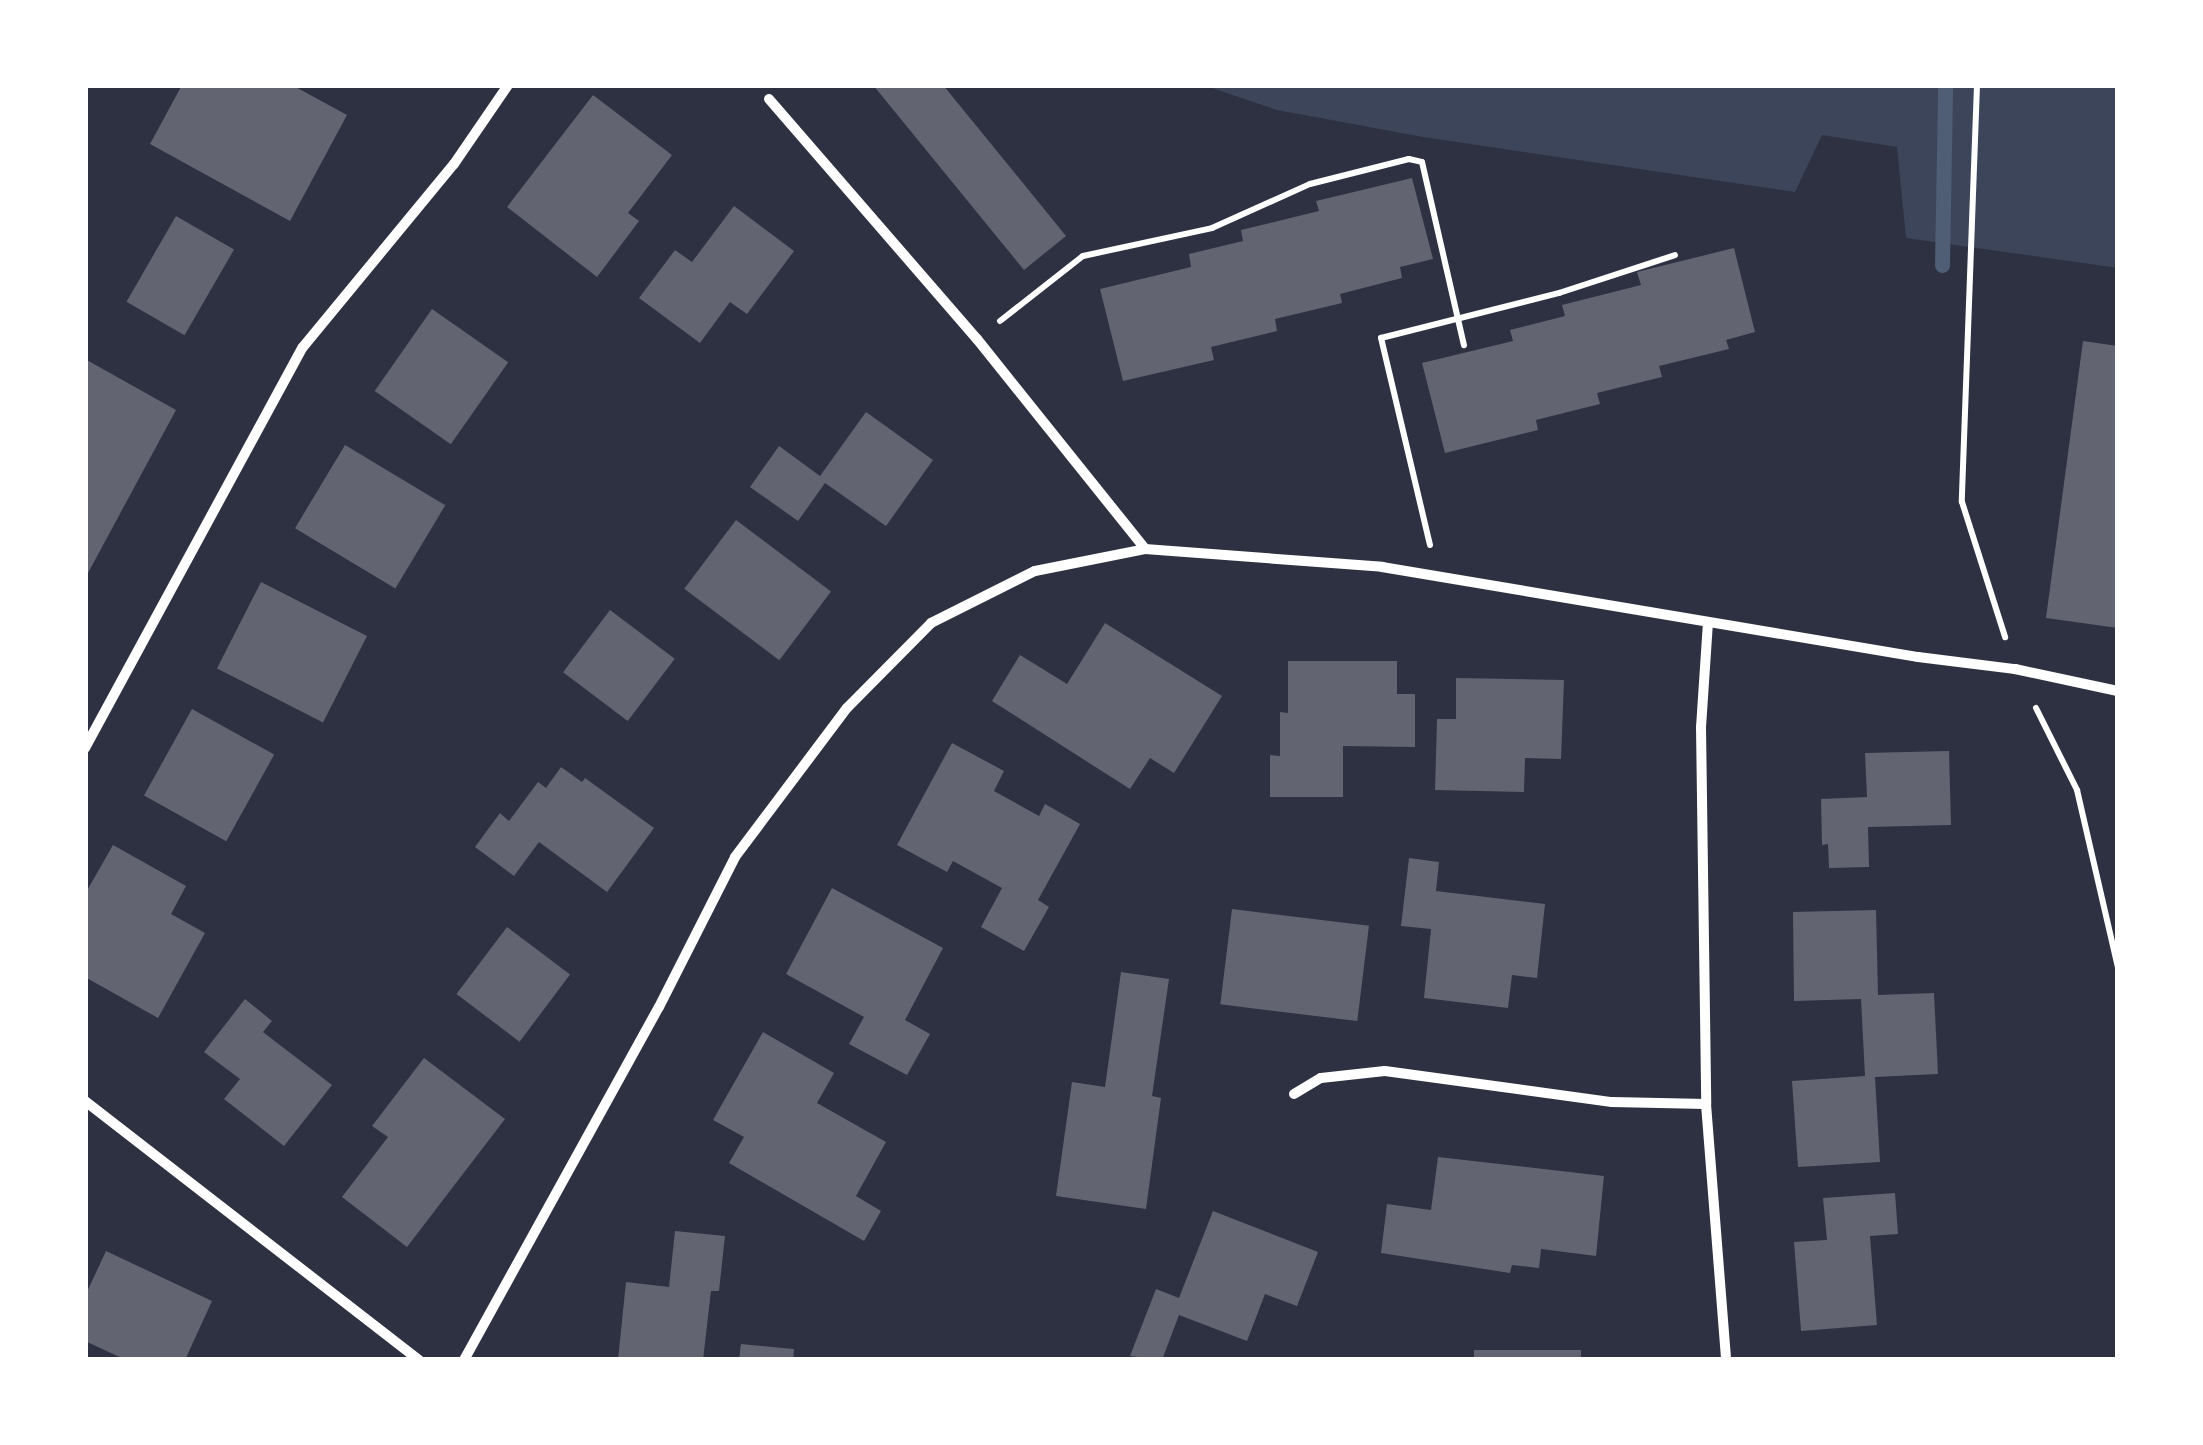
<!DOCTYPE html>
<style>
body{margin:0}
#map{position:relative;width:2203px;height:1445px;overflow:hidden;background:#2d3142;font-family:"Sofia Sans Condensed",sans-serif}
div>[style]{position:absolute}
.green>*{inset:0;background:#3c4559}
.stream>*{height:15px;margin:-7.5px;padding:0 7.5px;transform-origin:7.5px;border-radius:7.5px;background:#4f5d75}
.building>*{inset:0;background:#626471;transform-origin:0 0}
.path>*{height:6px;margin:-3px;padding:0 3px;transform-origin:3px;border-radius:3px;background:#fff}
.minor>*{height:10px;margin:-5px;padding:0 5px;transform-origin:5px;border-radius:5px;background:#fff}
span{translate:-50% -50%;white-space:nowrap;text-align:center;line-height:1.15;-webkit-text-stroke:8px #fff;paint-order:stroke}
.frame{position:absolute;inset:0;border:88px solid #fff;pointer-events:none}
</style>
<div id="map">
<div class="green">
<i style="clip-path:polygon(1203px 85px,2118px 85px,2118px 268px,1906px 238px,1897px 147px,1822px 135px,1795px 192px,1423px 137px,1277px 110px)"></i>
</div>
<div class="stream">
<i style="left:1942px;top:265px;width:180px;rotate:-89deg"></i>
</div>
<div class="building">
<i style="clip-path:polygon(182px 85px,292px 85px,347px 115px,290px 221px,150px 144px)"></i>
<i style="clip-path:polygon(873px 85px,943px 85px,1066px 236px,1024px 270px)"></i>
<i style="clip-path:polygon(593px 95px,672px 155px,628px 213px,639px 221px,597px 277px,507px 207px)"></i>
<i style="clip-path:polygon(1412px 178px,1433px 259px,1400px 267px,1402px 278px,1340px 294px,1342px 303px,1275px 319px,1277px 331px,1211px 347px,1214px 360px,1123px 381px,1100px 289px,1191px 267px,1189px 254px,1243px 241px,1241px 230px,1319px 211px,1316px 201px)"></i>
<i style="clip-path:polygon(734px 206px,794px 251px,747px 314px,730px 302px,700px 343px,639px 298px,675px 250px,692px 262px)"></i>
<i style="left:176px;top:216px;width:67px;height:99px;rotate:30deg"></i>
<i style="clip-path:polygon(1734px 248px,1755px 332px,1726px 340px,1729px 349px,1659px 366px,1662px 377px,1597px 393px,1600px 404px,1536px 420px,1538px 430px,1445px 453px,1422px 363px,1513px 341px,1510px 330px,1565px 316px,1562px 305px,1641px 285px,1637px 272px)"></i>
<i style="left:432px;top:309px;width:93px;height:100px;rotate:35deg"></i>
<i style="clip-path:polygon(2083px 341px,2118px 346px,2118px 628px,2046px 618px)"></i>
<i style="clip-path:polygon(85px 359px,176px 410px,88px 573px,85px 571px)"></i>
<i style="clip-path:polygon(866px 412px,933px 460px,886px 526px,825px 483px,798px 521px,750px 487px,779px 446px,820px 476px)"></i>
<i style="left:345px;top:445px;width:117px;height:97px;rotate:31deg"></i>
<i style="left:736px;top:520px;width:119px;height:86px;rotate:37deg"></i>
<i style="left:261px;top:582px;width:119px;height:97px;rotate:27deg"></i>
<i style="left:610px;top:610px;width:81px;height:78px;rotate:37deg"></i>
<i style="clip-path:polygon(1105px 623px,1222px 696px,1174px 773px,1150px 758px,1130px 789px,992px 701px,1020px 655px,1067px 684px)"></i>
<i style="clip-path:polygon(1288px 661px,1397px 661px,1397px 694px,1415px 694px,1415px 747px,1343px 746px,1343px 797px,1270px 797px,1270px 755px,1280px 756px,1280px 712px,1288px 713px)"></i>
<i style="clip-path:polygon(1456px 678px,1564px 680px,1561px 759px,1525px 758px,1524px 792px,1435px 790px,1437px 719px,1456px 719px)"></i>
<i style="left:192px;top:709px;width:94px;height:99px;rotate:29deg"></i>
<i style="clip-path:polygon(952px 743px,1004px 771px,994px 791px,1039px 816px,1045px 804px,1080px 824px,1038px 900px,1049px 907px,1024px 951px,981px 927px,1002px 888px,953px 861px,947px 872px,897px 845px)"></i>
<i style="clip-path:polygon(1949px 751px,1951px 825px,1868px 827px,1869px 867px,1829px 868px,1828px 844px,1822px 845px,1821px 799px,1867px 797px,1865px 753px)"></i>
<i style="clip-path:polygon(561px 767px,582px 782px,585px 778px,654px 828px,607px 892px,539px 842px,514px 876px,475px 847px,500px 813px,509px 821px,538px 782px,546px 788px)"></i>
<i style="clip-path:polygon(113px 845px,186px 886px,171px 914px,205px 933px,158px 1018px,85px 977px,85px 894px)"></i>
<i style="clip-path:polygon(1409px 858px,1439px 862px,1436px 891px,1545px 904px,1537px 978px,1512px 975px,1508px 1008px,1424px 998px,1431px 929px,1401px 926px)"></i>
<i style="clip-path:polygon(832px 888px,943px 948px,905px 1020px,930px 1034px,907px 1075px,849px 1044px,864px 1017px,786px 974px)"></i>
<i style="left:1232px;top:909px;width:138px;height:96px;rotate:7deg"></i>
<i style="clip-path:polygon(1876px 910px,1878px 995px,1934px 993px,1938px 1074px,1875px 1077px,1880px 1162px,1798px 1167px,1792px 1081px,1865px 1076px,1861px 999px,1794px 1001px,1793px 912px)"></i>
<i style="left:507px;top:927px;width:79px;height:84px;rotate:37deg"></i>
<i style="clip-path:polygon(1121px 972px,1169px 979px,1152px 1096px,1161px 1098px,1146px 1209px,1056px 1196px,1072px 1082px,1105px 1087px)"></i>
<i style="clip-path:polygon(245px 999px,272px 1021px,263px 1032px,332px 1085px,284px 1146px,224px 1099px,240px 1079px,204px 1052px)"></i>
<i style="clip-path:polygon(763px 1032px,834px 1073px,817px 1103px,886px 1142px,856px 1196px,881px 1211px,864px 1241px,729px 1163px,744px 1137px,713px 1120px)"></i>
<i style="clip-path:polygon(424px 1058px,505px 1119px,407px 1247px,342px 1197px,388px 1137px,372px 1126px)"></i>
<i style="clip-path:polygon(1438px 1157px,1604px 1176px,1596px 1256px,1541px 1249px,1539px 1268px,1512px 1265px,1510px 1273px,1381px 1253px,1387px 1204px,1431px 1210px)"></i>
<i style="clip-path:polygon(1895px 1193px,1898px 1234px,1870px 1236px,1877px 1325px,1801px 1331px,1794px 1242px,1827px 1240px,1823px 1198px)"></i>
<i style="clip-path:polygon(1213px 1211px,1318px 1252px,1297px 1306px,1265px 1294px,1247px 1341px,1179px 1315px,1162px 1360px,1130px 1356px,1156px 1289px,1179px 1298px)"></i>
<i style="clip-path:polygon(675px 1231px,725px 1236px,719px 1291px,711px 1291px,703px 1360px,618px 1360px,626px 1282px,669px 1287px)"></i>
<i style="clip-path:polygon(106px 1251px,212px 1301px,185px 1360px,126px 1360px,85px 1341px,85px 1296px)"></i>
<i style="clip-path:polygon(741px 1344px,794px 1349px,793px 1360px,739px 1360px)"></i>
<i style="left:1474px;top:1350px;width:107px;height:10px"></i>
</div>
<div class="path">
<i style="left:1977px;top:85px;width:417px;rotate:92.1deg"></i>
<i style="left:1962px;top:502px;width:142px;rotate:72.3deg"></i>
<i style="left:1000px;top:321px;width:105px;rotate:-38.1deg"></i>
<i style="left:1083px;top:256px;width:132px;rotate:-12.2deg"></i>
<i style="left:1212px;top:228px;width:107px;rotate:-24.2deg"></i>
<i style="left:1310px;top:184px;width:102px;rotate:-14.2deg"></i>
<i style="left:1409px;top:159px;width:13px;rotate:13deg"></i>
<i style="left:1422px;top:162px;width:188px;rotate:77.1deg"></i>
<i style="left:1430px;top:545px;width:213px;rotate:-103.3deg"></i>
<i style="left:1381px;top:338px;width:184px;rotate:-14.2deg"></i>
<i style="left:1559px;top:293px;width:122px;rotate:-18.1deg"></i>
<i style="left:2036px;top:708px;width:92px;rotate:63.4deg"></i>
<i style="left:2077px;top:790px;width:182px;rotate:77deg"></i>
</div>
<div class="minor">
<i style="left:769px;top:99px;width:318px;rotate:49.1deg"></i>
<i style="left:977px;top:339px;width:269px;rotate:51.3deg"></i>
<i style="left:1708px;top:622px;width:105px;rotate:93.8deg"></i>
<i style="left:1701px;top:727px;width:377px;rotate:89.2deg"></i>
<i style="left:1706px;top:1104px;width:257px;rotate:85.5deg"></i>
<i style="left:85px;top:748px;width:456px;rotate:-61.5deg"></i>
<i style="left:303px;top:347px;width:237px;rotate:-50.5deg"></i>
<i style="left:454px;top:164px;width:96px;rotate:-55.6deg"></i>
<i style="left:1294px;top:1094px;width:31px;rotate:-31deg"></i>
<i style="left:1321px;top:1078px;width:64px;rotate:-6.2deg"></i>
<i style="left:1385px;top:1071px;width:229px;rotate:7.8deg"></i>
<i style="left:1612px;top:1102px;width:94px;rotate:1.2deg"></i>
<i style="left:85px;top:1101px;width:423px;rotate:37.8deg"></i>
<i style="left:464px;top:1360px;width:403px;rotate:-61.1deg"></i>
<i style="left:659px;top:1007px;width:168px;rotate:-63.1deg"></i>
<i style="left:735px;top:857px;width:186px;rotate:-53.1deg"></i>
<i style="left:847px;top:708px;width:120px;rotate:-45.3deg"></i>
<i style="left:931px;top:623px;width:116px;rotate:-26.6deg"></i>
<i style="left:1035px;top:571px;width:112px;rotate:-11.3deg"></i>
<i style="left:1145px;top:549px;width:238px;rotate:4.3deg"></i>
<i style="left:1382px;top:567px;width:544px;rotate:9.53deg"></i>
<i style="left:1918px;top:657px;width:98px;rotate:7.1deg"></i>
<i style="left:2015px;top:669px;width:105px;rotate:12.1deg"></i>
</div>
<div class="frame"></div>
</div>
